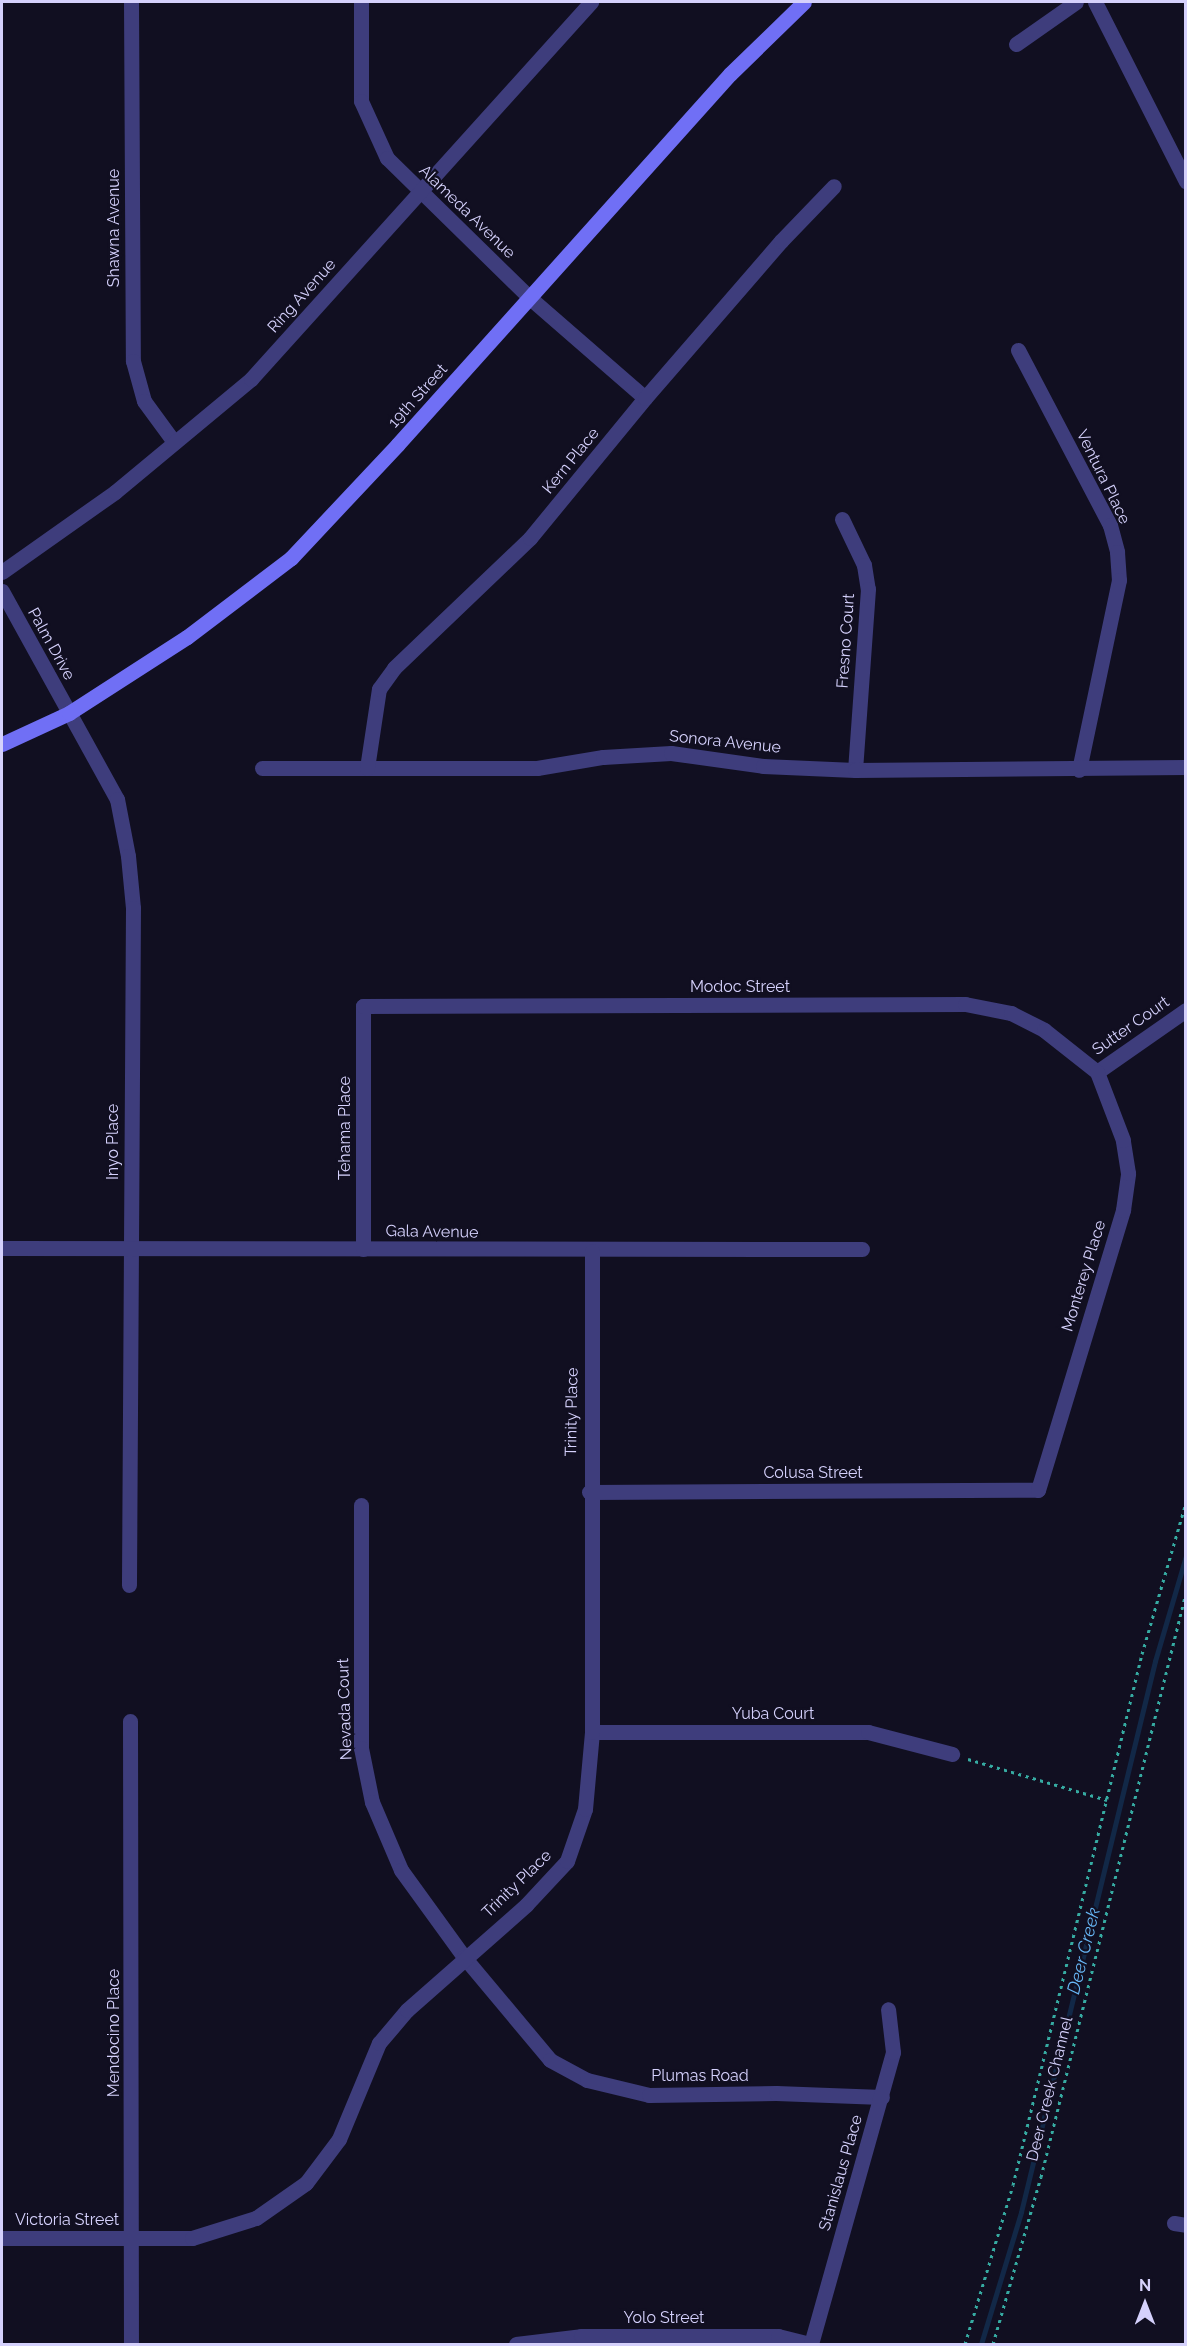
<!DOCTYPE html>
<style>
body{margin:0}
#map{position:relative;width:1187px;height:2346px;overflow:hidden;background:#110f21;font-family:Raleway,sans-serif}
div>[style]{position:absolute}
.stream>*{height:5px;margin:-2.5px;padding:0 2.5px;transform-origin:2.5px;border-radius:2.5px;background:#122847}
.path>*{height:3px;margin-top:-1.5px;transform-origin:0;background:repeating-linear-gradient(90deg,#36aba2 0 3px,transparent 0 7.5px)}
.street>*{height:15px;margin:-7.5px;padding:0 7.5px;transform-origin:7.5px;border-radius:7.5px;background:#3e3d7c}
.secondary>*{height:15px;margin:-7.5px;padding:0 7.5px;transform-origin:7.5px;border-radius:7.5px;background:#706ff5}
span{translate:-50% -50%;white-space:nowrap;text-align:center;line-height:1.15;-webkit-text-stroke:4.5px #110f21;paint-order:stroke}
.street-label{font-size:16px;color:#d5d1fc}
.water-label{font-size:18px;color:#67b6f5;font-style:italic}
.frame{position:absolute;inset:0;border:3px solid #d5d1fc;pointer-events:none}
.north{position:absolute;left:1115px;top:2274px;width:60px;height:60px;-webkit-text-stroke:4px #110f21;paint-order:stroke;rotate:0deg;font-size:16px;font-weight:700;line-height:24px;text-align:center;color:#d5d1fc}
.north::after{content:'';display:block;margin:auto;width:21px;height:27px;background:#d5d1fc;clip-path:polygon(50% 0,100% 100%,50% 72%,0 100%)}
</style>
<div id="map">
<div class="stream">
<i style="left:981px;top:2344px;width:138px;rotate:-73.1deg"></i>
<i style="left:1021px;top:2212px;width:567px;rotate:-76.33deg"></i>
<i style="left:1155px;top:1661px;width:109px;rotate:-73.6deg"></i>
</div>
<div class="path">
<i style="left:968px;top:1759px;width:145px;rotate:16.4deg"></i>
<i style="left:965px;top:2344px;width:166px;rotate:-73.2deg"></i>
<i style="left:1013px;top:2185px;width:546px;rotate:-76.35deg"></i>
<i style="left:1142px;top:1654px;width:157px;rotate:-73.8deg"></i>
<i style="left:993px;top:2344px;width:174px;rotate:-74deg"></i>
<i style="left:1041px;top:2177px;width:602px;rotate:-76.06deg"></i>
</div>
<div class="street">
<i style="left:131px;top:2px;width:359px;rotate:89.7deg"></i>
<i style="left:133px;top:361px;width:41px;rotate:74.6deg"></i>
<i style="left:144px;top:401px;width:51px;rotate:53.8deg"></i>
<i style="left:361px;top:2px;width:99px;rotate:90deg"></i>
<i style="left:361px;top:101px;width:63px;rotate:65.5deg"></i>
<i style="left:387px;top:158px;width:200px;rotate:44.4deg"></i>
<i style="left:530px;top:298px;width:152px;rotate:41deg"></i>
<i style="left:1095px;top:2px;width:201px;rotate:63.1deg"></i>
<i style="left:1016px;top:44px;width:73px;rotate:-35deg"></i>
<i style="left:1018px;top:350px;width:198px;rotate:62.3deg"></i>
<i style="left:1110px;top:525px;width:28px;rotate:75deg"></i>
<i style="left:1117px;top:552px;width:28px;rotate:86deg"></i>
<i style="left:1119px;top:580px;width:194px;rotate:101.9deg"></i>
<i style="left:842px;top:519px;width:51px;rotate:64.4deg"></i>
<i style="left:864px;top:565px;width:24px;rotate:81deg"></i>
<i style="left:868px;top:589px;width:181px;rotate:94.1deg"></i>
<i style="left:2px;top:572px;width:138px;rotate:-35.3deg"></i>
<i style="left:115px;top:492px;width:177px;rotate:-39.7deg"></i>
<i style="left:251px;top:379px;width:508px;rotate:-47.95deg"></i>
<i style="left:2px;top:591px;width:238px;rotate:61.1deg"></i>
<i style="left:117px;top:799px;width:58px;rotate:79.1deg"></i>
<i style="left:128px;top:856px;width:52px;rotate:84.5deg"></i>
<i style="left:133px;top:908px;width:677px;rotate:90.34deg"></i>
<i style="left:262px;top:768px;width:275px"></i>
<i style="left:537px;top:768px;width:67px;rotate:-9.5deg"></i>
<i style="left:603px;top:757px;width:68px;rotate:-3.4deg"></i>
<i style="left:671px;top:753px;width:93px;rotate:8deg"></i>
<i style="left:763px;top:766px;width:92px;rotate:2.5deg"></i>
<i style="left:855px;top:770px;width:331px;rotate:-0.5deg"></i>
<i style="left:367px;top:768px;width:80px;rotate:-81.4deg"></i>
<i style="left:379px;top:689px;width:26px;rotate:-54deg"></i>
<i style="left:394px;top:668px;width:188px;rotate:-43.7deg"></i>
<i style="left:530px;top:538px;width:181px;rotate:-50.6deg"></i>
<i style="left:645px;top:398px;width:208px;rotate:-49.1deg"></i>
<i style="left:781px;top:241px;width:76px;rotate:-46.1deg"></i>
<i style="left:1097px;top:1072px;width:108px;rotate:-34.9deg"></i>
<i style="left:2px;top:1248px;width:860px;rotate:0.07deg"></i>
<i style="left:363px;top:1249px;width:243px;rotate:-90deg"></i>
<i style="left:363px;top:1006px;width:602px;rotate:-0.19deg"></i>
<i style="left:965px;top:1004px;width:47px;rotate:11.1deg"></i>
<i style="left:1011px;top:1013px;width:37px;rotate:27deg"></i>
<i style="left:1044px;top:1030px;width:68px;rotate:38.4deg"></i>
<i style="left:589px;top:1492px;width:449px;rotate:-0.3deg"></i>
<i style="left:1038px;top:1490px;width:293px;rotate:-73.1deg"></i>
<i style="left:1123px;top:1210px;width:37px;rotate:-82deg"></i>
<i style="left:1128px;top:1173px;width:33px;rotate:-99deg"></i>
<i style="left:1123px;top:1140px;width:73px;rotate:-110.9deg"></i>
<i style="left:361px;top:1505px;width:243px;rotate:90deg"></i>
<i style="left:361px;top:1748px;width:55px;rotate:78.5deg"></i>
<i style="left:372px;top:1802px;width:74px;rotate:66.9deg"></i>
<i style="left:401px;top:1870px;width:107px;rotate:54.1deg"></i>
<i style="left:464px;top:1957px;width:134px;rotate:50.1deg"></i>
<i style="left:550px;top:2060px;width:42px;rotate:28.4deg"></i>
<i style="left:587px;top:2080px;width:64px;rotate:13.6deg"></i>
<i style="left:649px;top:2095px;width:127px;rotate:-0.9deg"></i>
<i style="left:776px;top:2093px;width:106px;rotate:2.2deg"></i>
<i style="left:130px;top:1721px;width:623px;rotate:89.91deg"></i>
<i style="left:592px;top:1732px;width:276px"></i>
<i style="left:868px;top:1732px;width:87px;rotate:14.7deg"></i>
<i style="left:1174px;top:2223px;width:12px;rotate:9deg"></i>
<i style="left:2px;top:2238px;width:190px"></i>
<i style="left:192px;top:2238px;width:67px;rotate:-17.4deg"></i>
<i style="left:256px;top:2218px;width:61px;rotate:-35deg"></i>
<i style="left:306px;top:2183px;width:55px;rotate:-53.1deg"></i>
<i style="left:339px;top:2139px;width:104px;rotate:-67.4deg"></i>
<i style="left:379px;top:2043px;width:43px;rotate:-49.7deg"></i>
<i style="left:407px;top:2010px;width:159px;rotate:-41.4deg"></i>
<i style="left:526px;top:1905px;width:60px;rotate:-47deg"></i>
<i style="left:567px;top:1861px;width:55px;rotate:-70.9deg"></i>
<i style="left:585px;top:1809px;width:77px;rotate:-84.8deg"></i>
<i style="left:592px;top:1732px;width:481px;rotate:-90deg"></i>
<i style="left:516px;top:2344px;width:65px;rotate:-7deg"></i>
<i style="left:581px;top:2336px;width:197px"></i>
<i style="left:778px;top:2336px;width:34px;rotate:14deg"></i>
<i style="left:811px;top:2344px;width:303px;rotate:-74.3deg"></i>
<i style="left:893px;top:2052px;width:43px;rotate:-96.6deg"></i>
</div>
<div class="secondary">
<i style="left:2px;top:744px;width:74px;rotate:-24.8deg"></i>
<i style="left:69px;top:713px;width:140px;rotate:-32.8deg"></i>
<i style="left:187px;top:637px;width:131px;rotate:-37.2deg"></i>
<i style="left:291px;top:558px;width:156px;rotate:-46.8deg"></i>
<i style="left:398px;top:444px;width:497px;rotate:-48.1deg"></i>
<i style="left:730px;top:74px;width:103px;rotate:-44.2deg"></i>
</div>
<div class="street-label">
<span style="left:467px;top:212px;rotate:44deg">Alameda Avenue</span>
<span style="left:114px;top:228px;rotate:-90deg">Shawna Avenue</span>
<span style="left:302px;top:296px;rotate:-48deg">Ring Avenue</span>
<span style="left:418px;top:396px;rotate:-48deg">19th Street</span>
<span style="left:571px;top:461px;rotate:-51deg">Kern Place</span>
<span style="left:1103px;top:477px;rotate:64deg">Ventura Place</span>
<span style="left:846px;top:641px;rotate:-86deg">Fresno Court</span>
<span style="left:51px;top:644px;rotate:61deg">Palm Drive</span>
<span style="left:725px;top:742px;rotate:6deg">Sonora Avenue</span>
<span style="left:740px;top:987px">Modoc Street</span>
<span style="left:1131px;top:1026px;rotate:-35deg">Sutter Court</span>
<span style="left:345px;top:1128px;rotate:-90deg">Tehama Place</span>
<span style="left:113px;top:1142px;rotate:-90deg">Inyo Place</span>
<span style="left:432px;top:1232px;rotate:1deg">Gala Avenue</span>
<span style="left:1084px;top:1276px;rotate:-73deg">Monterey Place</span>
<span style="left:572px;top:1412px;rotate:-89deg">Trinity Place</span>
<span style="left:813px;top:1473px">Colusa Street</span>
<span style="left:345px;top:1709px;rotate:-92deg">Nevada Court</span>
<span style="left:773px;top:1714px">Yuba Court</span>
<span style="left:517px;top:1884px;rotate:-44deg">Trinity Place</span>
<span style="left:114px;top:2033px;rotate:-90deg">Mendocino Place</span>
<span style="left:700px;top:2076px">Plumas Road</span>
<span style="left:1050px;top:2089px;rotate:-76deg">Deer Creek Channel</span>
<span style="left:841px;top:2173px;rotate:-74deg">Stanislaus Place</span>
<span style="left:67px;top:2220px">Victoria Street</span>
<span style="left:664px;top:2318px">Yolo Street</span>
</div>
<div class="water-label">
<span style="left:1084px;top:1951px;rotate:-76deg">Deer Creek</span>
</div>
<div class="frame"></div>
<div class="north">N</div>
</div>
